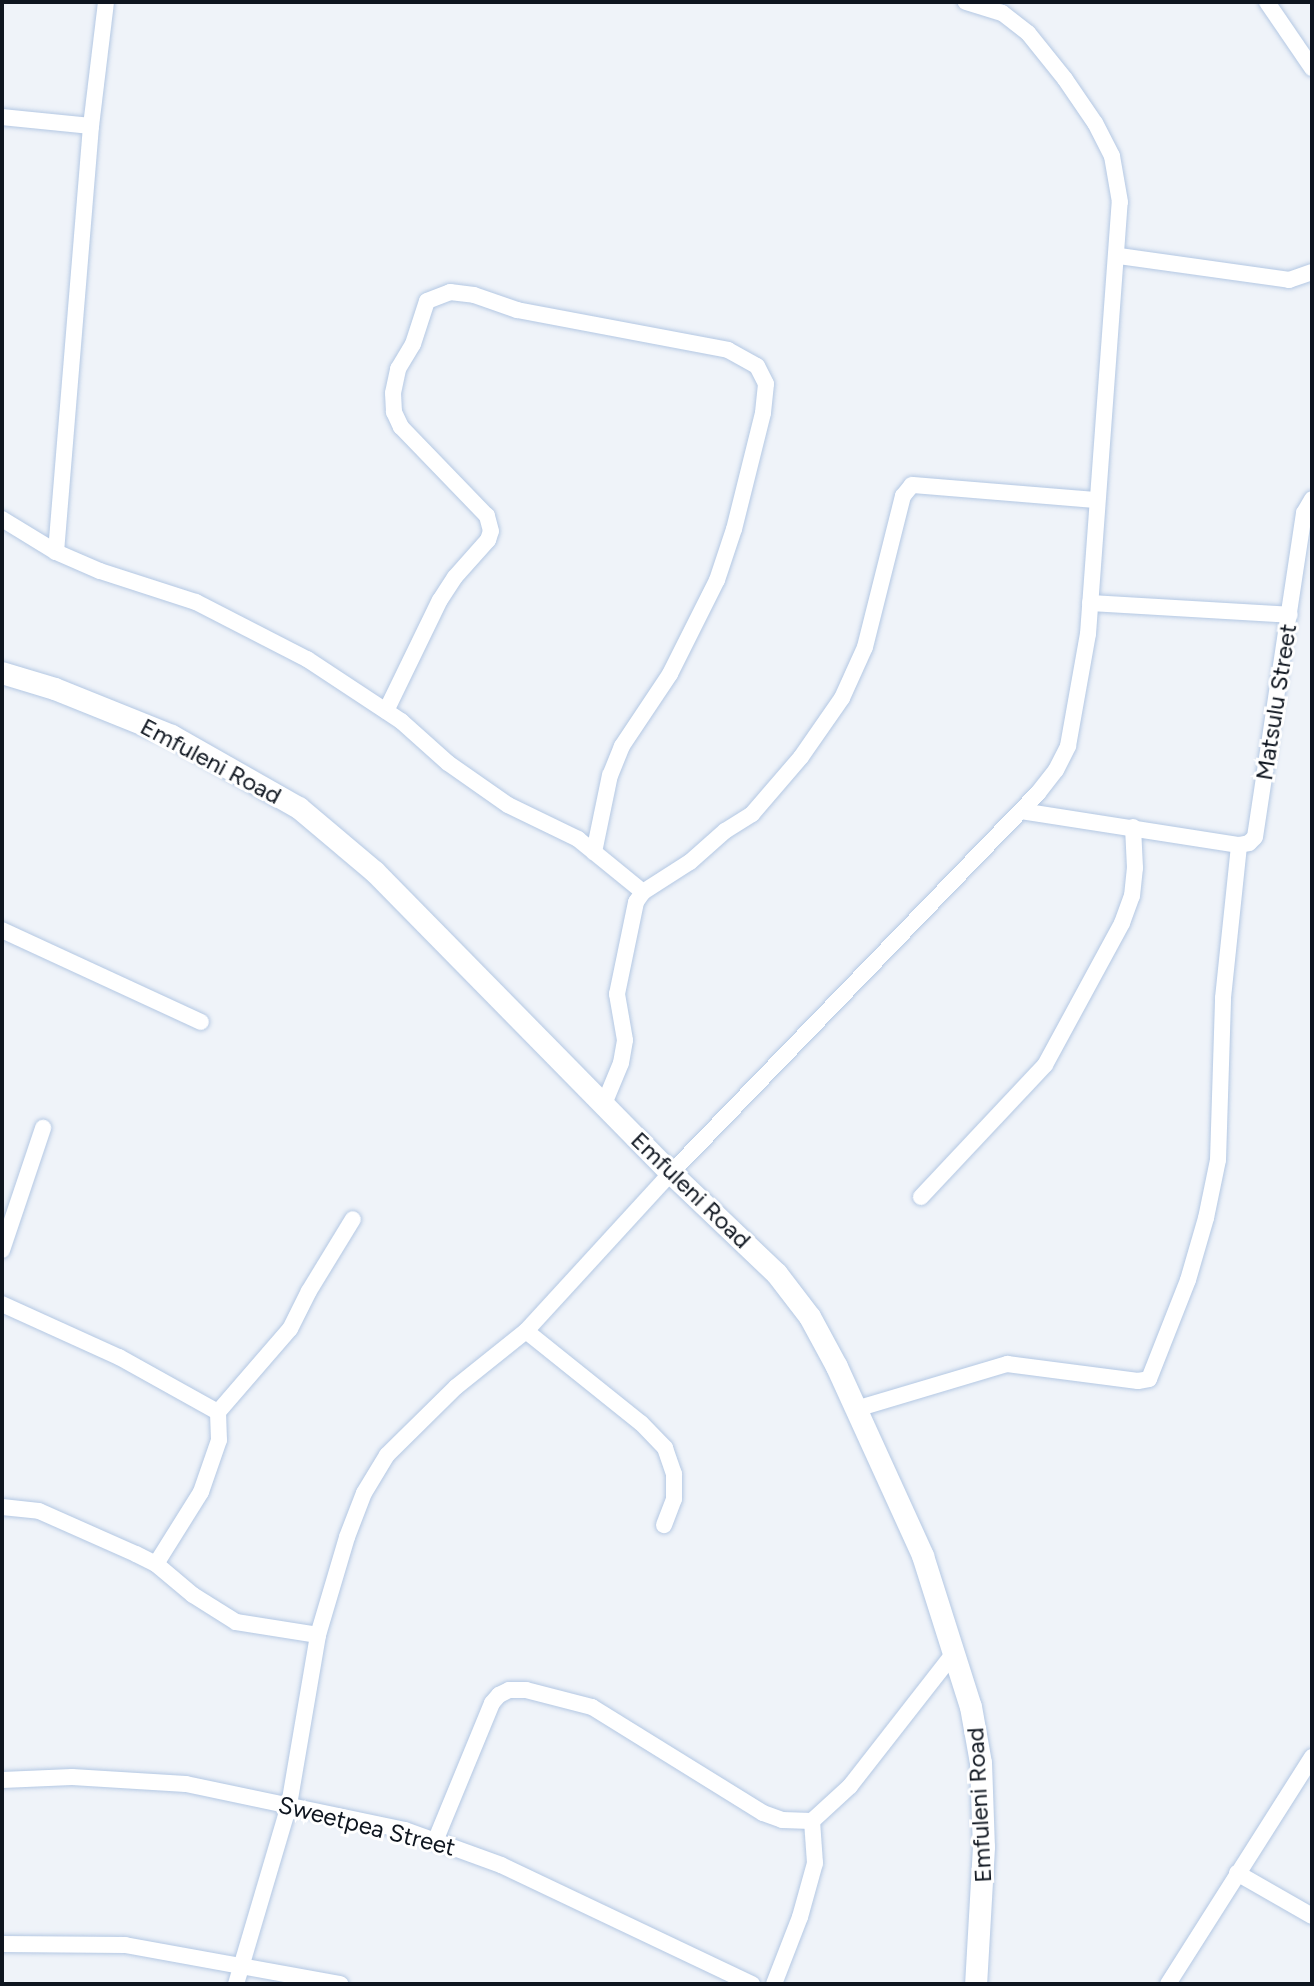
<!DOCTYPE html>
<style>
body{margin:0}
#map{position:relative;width:1314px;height:1986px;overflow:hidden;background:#eff3f9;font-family:Figtree,sans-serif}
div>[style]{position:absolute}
.roads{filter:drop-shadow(0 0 2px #b4c8e3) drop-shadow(0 0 2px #b4c8e3)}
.minor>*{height:16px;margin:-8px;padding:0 8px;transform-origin:8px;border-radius:8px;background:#fff}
.tertiary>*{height:22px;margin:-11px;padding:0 11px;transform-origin:11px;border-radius:11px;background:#fff}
span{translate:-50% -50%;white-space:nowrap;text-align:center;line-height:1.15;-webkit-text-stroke:6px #fff;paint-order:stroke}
.street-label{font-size:24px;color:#0e151f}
.frame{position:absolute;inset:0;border:4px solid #0e151f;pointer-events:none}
</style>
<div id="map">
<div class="roads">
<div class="minor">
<i style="left:1267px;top:2px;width:80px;rotate:55.7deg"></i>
<i style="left:2px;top:117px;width:89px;rotate:5.8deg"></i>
<i style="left:1119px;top:256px;width:172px;rotate:8deg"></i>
<i style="left:1289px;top:280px;width:24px;rotate:-19deg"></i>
<i style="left:2px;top:519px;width:63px;rotate:31.4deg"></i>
<i style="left:56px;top:552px;width:48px;rotate:23.4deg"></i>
<i style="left:100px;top:571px;width:101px;rotate:17.9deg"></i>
<i style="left:196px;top:602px;width:125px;rotate:27.2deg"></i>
<i style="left:307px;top:659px;width:113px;rotate:33.4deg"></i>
<i style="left:401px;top:721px;width:63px;rotate:41.8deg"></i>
<i style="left:448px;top:763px;width:73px;rotate:35deg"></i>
<i style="left:508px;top:805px;width:78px;rotate:25.9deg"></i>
<i style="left:578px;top:839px;width:84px;rotate:39.2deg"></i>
<i style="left:56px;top:552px;width:427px;rotate:-85.3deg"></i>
<i style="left:91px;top:126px;width:125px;rotate:-83.1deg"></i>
<i style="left:1090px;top:603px;width:200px;rotate:3.4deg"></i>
<i style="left:386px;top:711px;width:123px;rotate:-64.1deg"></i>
<i style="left:440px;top:600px;width:27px;rotate:-57deg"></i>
<i style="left:455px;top:577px;width:50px;rotate:-48.3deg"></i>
<i style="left:488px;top:540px;width:9px;rotate:-72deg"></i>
<i style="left:491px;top:531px;width:16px;rotate:-105deg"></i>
<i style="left:487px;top:516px;width:124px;rotate:-134deg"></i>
<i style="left:401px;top:427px;width:17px;rotate:-115deg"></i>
<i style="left:394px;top:412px;width:19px;rotate:-93deg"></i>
<i style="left:393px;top:393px;width:25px;rotate:-78deg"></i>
<i style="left:398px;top:369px;width:29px;rotate:-59deg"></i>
<i style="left:413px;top:344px;width:45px;rotate:-72deg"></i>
<i style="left:427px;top:301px;width:25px;rotate:-21deg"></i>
<i style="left:450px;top:292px;width:24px;rotate:7deg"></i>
<i style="left:474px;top:295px;width:46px;rotate:19.2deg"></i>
<i style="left:517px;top:310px;width:215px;rotate:10.7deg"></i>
<i style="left:728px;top:350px;width:33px;rotate:29deg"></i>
<i style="left:757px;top:366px;width:20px;rotate:63deg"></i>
<i style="left:766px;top:384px;width:29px;rotate:96deg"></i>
<i style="left:763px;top:413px;width:120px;rotate:104deg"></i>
<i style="left:734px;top:529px;width:54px;rotate:108.4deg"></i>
<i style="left:717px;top:580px;width:105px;rotate:116.6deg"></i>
<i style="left:670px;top:674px;width:87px;rotate:123.7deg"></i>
<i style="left:622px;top:746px;width:31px;rotate:112deg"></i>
<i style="left:610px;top:775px;width:79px;rotate:101.7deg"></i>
<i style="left:1021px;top:811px;width:221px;rotate:8.9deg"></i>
<i style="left:1239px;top:845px;width:10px;rotate:-11deg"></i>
<i style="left:1249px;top:843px;width:8px;rotate:-45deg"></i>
<i style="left:1255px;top:837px;width:328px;rotate:-81.4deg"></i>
<i style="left:1304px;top:513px;width:16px;rotate:-60deg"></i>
<i style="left:2px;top:930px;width:219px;rotate:24.8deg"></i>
<i style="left:604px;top:1104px;width:44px;rotate:-67.5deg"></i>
<i style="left:621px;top:1063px;width:23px;rotate:-80deg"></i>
<i style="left:625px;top:1040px;width:47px;rotate:-99.9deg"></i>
<i style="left:617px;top:994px;width:94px;rotate:-78.3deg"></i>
<i style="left:636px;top:902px;width:12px;rotate:-55deg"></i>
<i style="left:643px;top:892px;width:56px;rotate:-32.6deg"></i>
<i style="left:690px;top:862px;width:47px;rotate:-41.5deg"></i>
<i style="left:725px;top:831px;width:32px;rotate:-32deg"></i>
<i style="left:752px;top:814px;width:75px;rotate:-49.3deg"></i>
<i style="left:801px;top:757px;width:72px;rotate:-55.2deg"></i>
<i style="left:842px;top:698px;width:56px;rotate:-65.7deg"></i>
<i style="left:865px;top:647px;width:156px;rotate:-75.9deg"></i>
<i style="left:903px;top:496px;width:14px;rotate:-51deg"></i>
<i style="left:912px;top:485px;width:185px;rotate:4.7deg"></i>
<i style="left:921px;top:1197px;width:181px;rotate:-46.8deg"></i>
<i style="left:1045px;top:1065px;width:162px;rotate:-61.5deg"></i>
<i style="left:1122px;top:923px;width:29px;rotate:-70deg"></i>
<i style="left:1132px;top:896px;width:28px;rotate:-84deg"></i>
<i style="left:1135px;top:868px;width:41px;rotate:-92.8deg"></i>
<i style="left:2px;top:1250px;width:129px;rotate:-71.4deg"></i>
<i style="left:2px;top:1304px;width:128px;rotate:24.4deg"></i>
<i style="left:119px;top:1357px;width:113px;rotate:29.1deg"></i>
<i style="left:218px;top:1412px;width:28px;rotate:88deg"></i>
<i style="left:219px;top:1440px;width:55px;rotate:109.1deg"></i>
<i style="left:201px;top:1492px;width:85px;rotate:122deg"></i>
<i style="left:526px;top:1331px;width:147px;rotate:38.7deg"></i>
<i style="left:641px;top:1423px;width:35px;rotate:46deg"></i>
<i style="left:665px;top:1448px;width:28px;rotate:71deg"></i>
<i style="left:674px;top:1474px;width:25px;rotate:90deg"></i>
<i style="left:674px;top:1499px;width:28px;rotate:111deg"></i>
<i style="left:856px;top:1409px;width:158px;rotate:-16.6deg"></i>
<i style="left:1007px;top:1364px;width:132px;rotate:7.4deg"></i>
<i style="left:1138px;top:1381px;width:11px;rotate:-10deg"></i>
<i style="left:1149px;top:1379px;width:106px;rotate:-68.5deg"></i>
<i style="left:1188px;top:1280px;width:65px;rotate:-73.8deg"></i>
<i style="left:1206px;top:1218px;width:59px;rotate:-78.3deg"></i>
<i style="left:1218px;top:1160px;width:162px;rotate:-88.2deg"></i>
<i style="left:1223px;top:998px;width:154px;rotate:-84deg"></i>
<i style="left:218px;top:1412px;width:110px;rotate:-49.1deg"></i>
<i style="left:290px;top:1329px;width:42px;rotate:-63.4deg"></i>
<i style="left:309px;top:1291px;width:84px;rotate:-58.6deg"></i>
<i style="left:2px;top:1507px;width:37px;rotate:6deg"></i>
<i style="left:39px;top:1511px;width:106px;rotate:23.9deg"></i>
<i style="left:136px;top:1554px;width:22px;rotate:27deg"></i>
<i style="left:156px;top:1564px;width:48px;rotate:40deg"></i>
<i style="left:193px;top:1595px;width:51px;rotate:32.1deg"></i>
<i style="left:236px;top:1622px;width:83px;rotate:9deg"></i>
<i style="left:2px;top:1780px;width:70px;rotate:-2.5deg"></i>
<i style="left:72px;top:1777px;width:114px;rotate:3.5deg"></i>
<i style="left:186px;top:1784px;width:224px;rotate:11.9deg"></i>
<i style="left:405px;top:1830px;width:102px;rotate:20deg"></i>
<i style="left:501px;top:1865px;width:278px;rotate:25.4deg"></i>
<i style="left:436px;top:1839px;width:147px;rotate:-67.6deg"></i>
<i style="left:492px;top:1703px;width:11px;rotate:-49deg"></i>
<i style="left:499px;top:1695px;width:11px;rotate:-27deg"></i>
<i style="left:509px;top:1690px;width:17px"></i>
<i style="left:526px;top:1690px;width:68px;rotate:14.4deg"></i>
<i style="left:592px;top:1707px;width:201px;rotate:31.8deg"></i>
<i style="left:763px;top:1813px;width:20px;rotate:20deg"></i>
<i style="left:782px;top:1820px;width:30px;rotate:2deg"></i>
<i style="left:812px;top:1821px;width:52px;rotate:-42.6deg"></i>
<i style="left:850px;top:1786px;width:169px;rotate:-52deg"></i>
<i style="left:1237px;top:1873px;width:86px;rotate:29.8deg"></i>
<i style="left:2px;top:1944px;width:123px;rotate:0.5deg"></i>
<i style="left:125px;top:1945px;width:219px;rotate:10.3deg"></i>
<i style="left:236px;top:1984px;width:187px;rotate:-73.5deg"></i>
<i style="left:289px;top:1805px;width:172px;rotate:-80.3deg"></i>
<i style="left:318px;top:1635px;width:102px;rotate:-73.5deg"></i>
<i style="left:347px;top:1537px;width:47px;rotate:-68.9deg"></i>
<i style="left:364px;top:1493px;width:44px;rotate:-58.8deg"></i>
<i style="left:387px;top:1455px;width:97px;rotate:-44.6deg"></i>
<i style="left:456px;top:1387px;width:90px;rotate:-38.7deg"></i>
<i style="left:526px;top:1331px;width:214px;rotate:-47.5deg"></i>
<i style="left:671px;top:1173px;width:528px;rotate:-46deg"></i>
<i style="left:1038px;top:793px;width:29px;rotate:-52deg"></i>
<i style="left:1056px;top:770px;width:27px;rotate:-63deg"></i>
<i style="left:1068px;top:746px;width:114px;rotate:-79.9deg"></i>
<i style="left:1088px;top:634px;width:433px;rotate:-85.8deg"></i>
<i style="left:1120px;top:202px;width:47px;rotate:-99.9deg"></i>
<i style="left:1112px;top:156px;width:37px;rotate:-117deg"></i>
<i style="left:1095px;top:123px;width:53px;rotate:-124.3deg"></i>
<i style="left:1065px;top:79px;width:59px;rotate:-128.8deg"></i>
<i style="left:1028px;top:33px;width:33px;rotate:-142deg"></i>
<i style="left:1002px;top:13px;width:38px;rotate:-163deg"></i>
<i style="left:774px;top:1984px;width:72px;rotate:-68.8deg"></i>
<i style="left:800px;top:1917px;width:56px;rotate:-74.5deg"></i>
<i style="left:815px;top:1863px;width:42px;rotate:-94.1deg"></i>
<i style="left:1168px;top:1984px;width:269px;rotate:-57.6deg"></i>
</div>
<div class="tertiary">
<i style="left:2px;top:673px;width:55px;rotate:16.8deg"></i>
<i style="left:55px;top:689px;width:126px;rotate:21.9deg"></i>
<i style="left:172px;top:736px;width:146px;rotate:29.6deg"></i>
<i style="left:299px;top:808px;width:99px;rotate:40.1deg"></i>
<i style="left:375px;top:872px;width:422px;rotate:45.5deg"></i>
<i style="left:671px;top:1173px;width:146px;rotate:43.6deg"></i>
<i style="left:777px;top:1274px;width:54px;rotate:52.5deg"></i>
<i style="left:810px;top:1317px;width:57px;rotate:61.6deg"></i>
<i style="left:837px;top:1367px;width:208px;rotate:65.5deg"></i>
<i style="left:923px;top:1556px;width:158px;rotate:72.4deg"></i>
<i style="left:971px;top:1707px;width:57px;rotate:79.9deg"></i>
<i style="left:981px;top:1763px;width:84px;rotate:88deg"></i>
<i style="left:984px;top:1847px;width:137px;rotate:93.3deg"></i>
</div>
</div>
<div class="street-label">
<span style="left:1276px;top:702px;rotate:-81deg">Matsulu Street</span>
<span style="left:211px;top:761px;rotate:28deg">Emfuleni Road</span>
<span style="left:691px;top:1190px;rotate:44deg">Emfuleni Road</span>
<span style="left:979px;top:1805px;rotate:-93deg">Emfuleni Road</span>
<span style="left:367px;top:1826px;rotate:14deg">Sweetpea Street</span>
</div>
<div class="frame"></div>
</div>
